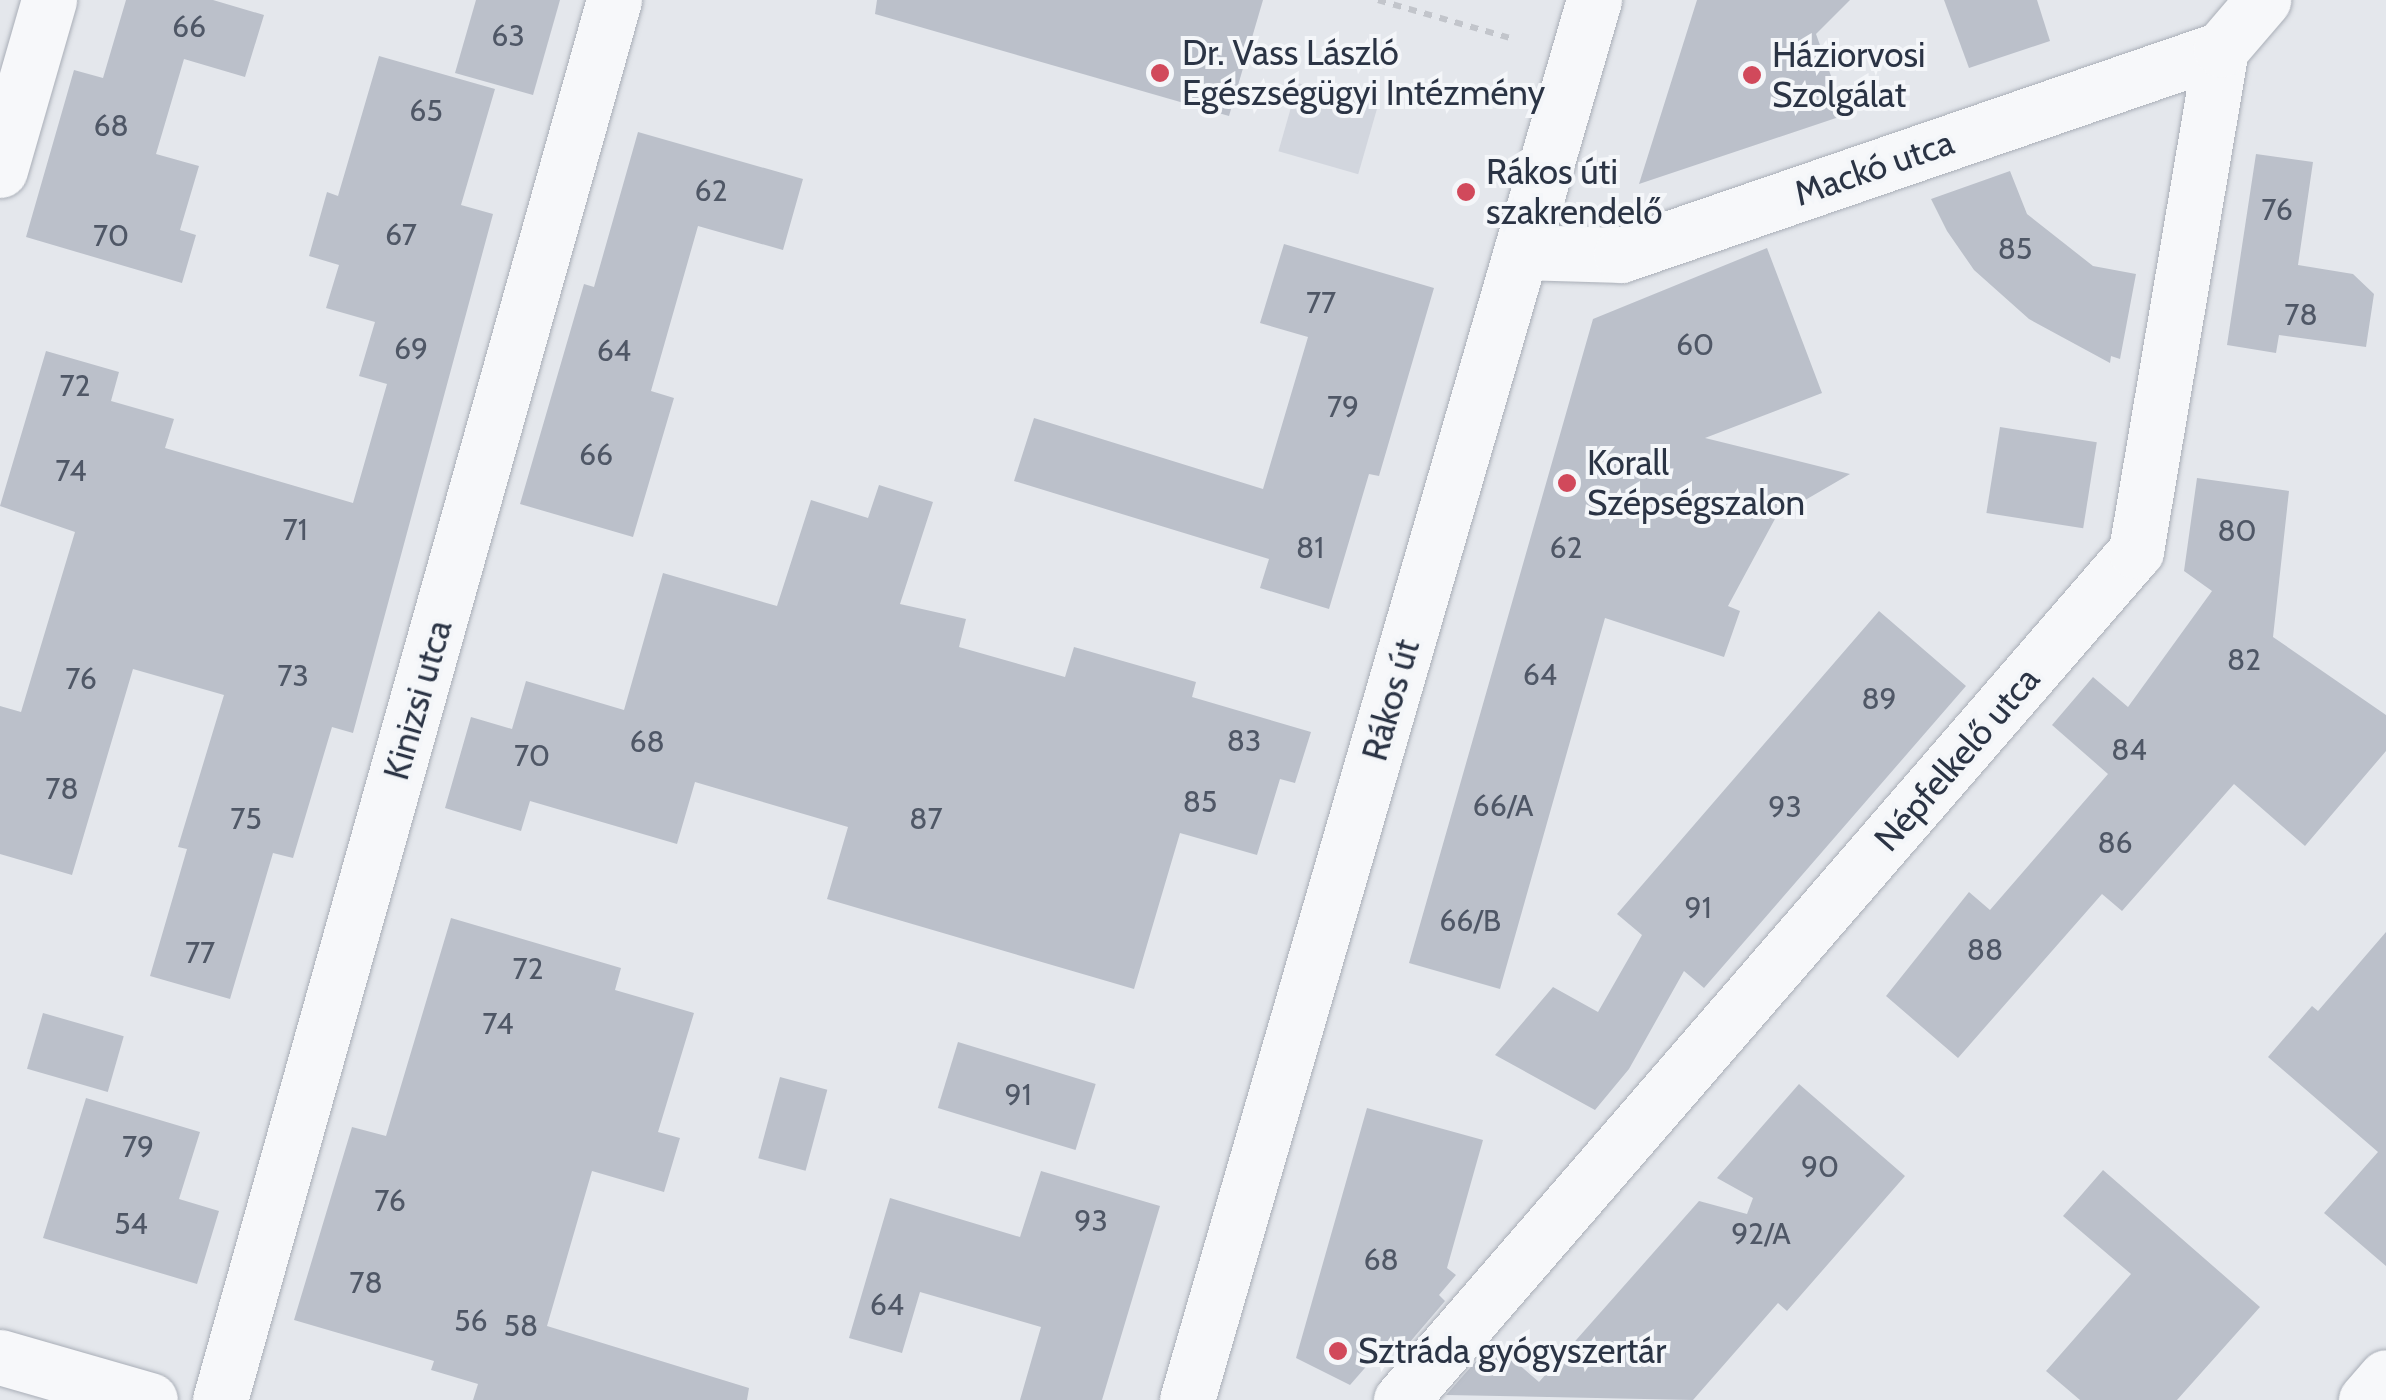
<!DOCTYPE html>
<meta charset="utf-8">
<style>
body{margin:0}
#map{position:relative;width:2386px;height:1400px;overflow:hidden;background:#e4e7ec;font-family:Cabin,sans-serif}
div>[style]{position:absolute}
.built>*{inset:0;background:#d2d6de;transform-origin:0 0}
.building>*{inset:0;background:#bbc0ca;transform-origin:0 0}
.path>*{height:6px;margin-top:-3px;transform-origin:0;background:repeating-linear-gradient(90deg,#c2c5cb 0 8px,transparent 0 16px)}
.roads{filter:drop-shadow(0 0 2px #a9aeb7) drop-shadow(0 0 2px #a9aeb7)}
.minor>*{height:55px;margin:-27.5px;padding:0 27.5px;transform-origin:27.5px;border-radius:27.5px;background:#f7f8fa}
.dots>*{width:28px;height:28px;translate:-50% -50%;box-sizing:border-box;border:5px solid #f4f6f9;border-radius:50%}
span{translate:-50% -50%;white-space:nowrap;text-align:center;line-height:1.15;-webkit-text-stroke:8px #f4f6f9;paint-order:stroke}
.number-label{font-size:30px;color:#4f5766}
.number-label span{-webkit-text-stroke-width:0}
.poi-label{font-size:35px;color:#2b3445}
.left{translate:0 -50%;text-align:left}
.street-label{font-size:35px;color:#2b3445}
</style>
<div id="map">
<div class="built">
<i style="left:1298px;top:83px;width:83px;height:71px;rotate:16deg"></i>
</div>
<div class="building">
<i style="clip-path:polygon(126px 0,213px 0,264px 15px,245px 77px,184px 59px,156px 154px,199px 166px,180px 230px,196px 235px,182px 283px,26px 237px,74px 70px,103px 78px)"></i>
<i style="clip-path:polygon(476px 0,560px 0,533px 95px,455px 73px)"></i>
<i style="clip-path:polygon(877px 0,1263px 0,1229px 116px,875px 14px)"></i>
<i style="clip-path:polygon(1697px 0,1850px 0,1816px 34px,1845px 115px,1639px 184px)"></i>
<i style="clip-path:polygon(1944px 0,2037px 0,2050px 41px,1969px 68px)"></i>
<i style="clip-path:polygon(379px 56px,495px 89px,461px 205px,493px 214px,353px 733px,332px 727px,293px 858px,273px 853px,230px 999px,150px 976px,187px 849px,178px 847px,224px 695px,133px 669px,72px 875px,0 854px,0 706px,21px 712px,75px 532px,0 506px,46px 351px,119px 372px,111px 401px,174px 419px,165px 448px,353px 503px,387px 384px,359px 376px,375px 322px,326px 308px,339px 265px,309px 256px,327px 192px,338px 196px)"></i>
<i style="clip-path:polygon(638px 132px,803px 179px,783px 250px,698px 226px,651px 391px,674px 398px,633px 537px,520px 504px,584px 284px,594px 287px)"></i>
<i style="clip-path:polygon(2256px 154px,2313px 162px,2298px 265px,2353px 274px,2374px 294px,2366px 347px,2279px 335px,2276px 353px,2227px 345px)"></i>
<i style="clip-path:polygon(2010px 171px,2027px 214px,2093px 266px,2136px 274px,2120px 359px,2111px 356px,2110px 363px,2029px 319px,1974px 270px,1947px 231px,1931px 199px)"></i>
<i style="clip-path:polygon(1284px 244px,1434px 288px,1379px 476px,1369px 474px,1329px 609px,1260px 588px,1269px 559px,1014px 481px,1034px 418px,1263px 489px,1308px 337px,1260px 323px)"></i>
<i style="clip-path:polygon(1767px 248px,1822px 393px,1705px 438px,1850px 474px,1776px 517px,1728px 606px,1740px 611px,1724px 657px,1605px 618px,1500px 989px,1409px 963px,1593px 319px)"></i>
<i style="left:2000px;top:427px;width:98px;height:87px;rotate:9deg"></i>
<i style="clip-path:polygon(2197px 478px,2289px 491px,2273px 637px,2386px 715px,2386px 751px,2305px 846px,2234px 784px,2122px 911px,2102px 894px,1958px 1058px,1886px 996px,1969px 892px,1990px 910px,2108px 774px,2052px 725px,2093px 677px,2128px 707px,2212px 591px,2184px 571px)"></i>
<i style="clip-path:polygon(879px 485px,933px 502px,900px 604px,966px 619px,959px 647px,1065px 677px,1074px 647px,1196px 682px,1192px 697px,1311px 732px,1295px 783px,1280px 779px,1257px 855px,1180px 833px,1134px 989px,827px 899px,848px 827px,695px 782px,677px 844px,530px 801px,521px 831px,445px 808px,471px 717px,512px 729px,526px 681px,624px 710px,663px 573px,777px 606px,811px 500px,868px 518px)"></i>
<i style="clip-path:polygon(1879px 611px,1966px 686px,1704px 988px,1684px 971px,1629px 1069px,1595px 1110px,1495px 1055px,1553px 987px,1598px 1012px,1642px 935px,1617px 914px)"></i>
<i style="clip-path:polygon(451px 918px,621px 968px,615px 990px,694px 1013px,658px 1132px,680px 1138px,664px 1192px,592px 1171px,547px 1326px,749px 1388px,747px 1400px,473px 1400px,478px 1384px,431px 1370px,434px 1361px,294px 1320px,352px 1127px,386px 1136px)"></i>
<i style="clip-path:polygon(2386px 932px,2386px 1266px,2324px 1213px,2378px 1152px,2268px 1057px,2312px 1006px,2318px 1011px)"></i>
<i style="left:43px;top:1013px;width:84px;height:58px;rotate:16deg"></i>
<i style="left:958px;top:1042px;width:144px;height:69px;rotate:17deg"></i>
<i style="left:780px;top:1077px;width:49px;height:84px;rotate:15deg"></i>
<i style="clip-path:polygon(1799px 1084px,1905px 1176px,1787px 1311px,1778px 1303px,1693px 1400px,1446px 1395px,1493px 1342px,1539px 1382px,1699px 1201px,1747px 1214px,1753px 1198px,1717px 1178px)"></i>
<i style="clip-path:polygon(86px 1098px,200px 1132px,179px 1199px,219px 1211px,197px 1284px,43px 1238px)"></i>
<i style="clip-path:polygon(1367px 1108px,1483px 1140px,1447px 1268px,1456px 1275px,1439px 1295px,1445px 1301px,1398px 1356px,1385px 1345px,1350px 1385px,1296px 1358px)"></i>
<i style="clip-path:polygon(2103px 1170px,2260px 1307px,2177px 1400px,2080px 1400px,2046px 1371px,2131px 1274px,2063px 1216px)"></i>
<i style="clip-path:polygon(1041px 1171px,1160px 1206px,1102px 1400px,1020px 1400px,1041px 1327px,920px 1292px,902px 1353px,849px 1338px,890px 1198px,1020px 1237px)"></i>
</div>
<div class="path">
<i style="left:1378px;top:0;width:137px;rotate:16.1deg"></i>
</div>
<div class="roads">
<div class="minor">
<i style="left:0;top:170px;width:177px;rotate:-73.9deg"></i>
<i style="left:1522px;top:252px;width:99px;rotate:1.7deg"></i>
<i style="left:1621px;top:255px;width:634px;rotate:-18.95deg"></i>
<i style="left:0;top:1357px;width:156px;rotate:16deg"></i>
<i style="left:220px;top:1400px;width:1454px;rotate:-74.28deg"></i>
<i style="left:1187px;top:1400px;width:1458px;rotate:-73.79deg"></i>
<i style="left:1401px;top:1400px;width:1123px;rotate:-49.12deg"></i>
<i style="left:2136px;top:551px;width:509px;rotate:-80.39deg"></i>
<i style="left:2221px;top:49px;width:65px;rotate:-49.4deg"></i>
<i style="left:2366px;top:1400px;width:30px;rotate:-49deg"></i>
</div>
</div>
<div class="dots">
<i style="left:1160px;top:73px;background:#d1495b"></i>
<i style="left:1752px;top:75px;background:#d1495b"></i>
<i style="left:1466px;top:192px;background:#d1495b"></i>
<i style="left:1567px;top:483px;background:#d1495b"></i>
<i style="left:1338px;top:1351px;background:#d1495b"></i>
</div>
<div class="number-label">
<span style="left:189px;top:27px">66</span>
<span style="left:508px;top:36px">63</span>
<span style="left:426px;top:111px">65</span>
<span style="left:111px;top:126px">68</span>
<span style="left:711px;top:191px">62</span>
<span style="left:2277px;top:210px">76</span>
<span style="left:401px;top:235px">67</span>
<span style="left:111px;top:236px">70</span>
<span style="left:2015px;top:249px">85</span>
<span style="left:1321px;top:303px">77</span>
<span style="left:2301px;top:315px">78</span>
<span style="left:1695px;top:345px">60</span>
<span style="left:411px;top:349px">69</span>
<span style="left:614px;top:351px">64</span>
<span style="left:75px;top:386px">72</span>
<span style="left:1343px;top:407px">79</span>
<span style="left:596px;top:455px">66</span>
<span style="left:71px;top:471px">74</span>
<span style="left:295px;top:530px">71</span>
<span style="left:2237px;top:531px">80</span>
<span style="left:1310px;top:548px">81</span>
<span style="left:1566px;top:548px">62</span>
<span style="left:2244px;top:660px">82</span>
<span style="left:1540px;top:675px">64</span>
<span style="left:293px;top:676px">73</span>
<span style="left:81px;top:679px">76</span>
<span style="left:1879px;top:699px">89</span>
<span style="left:1244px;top:741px">83</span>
<span style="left:647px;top:742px">68</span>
<span style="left:2129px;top:750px">84</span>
<span style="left:532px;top:756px">70</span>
<span style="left:62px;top:789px">78</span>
<span style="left:1200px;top:802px">85</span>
<span style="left:1503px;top:806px">66/A</span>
<span style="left:1785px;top:807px">93</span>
<span style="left:246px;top:819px">75</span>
<span style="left:926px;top:819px">87</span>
<span style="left:2115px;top:843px">86</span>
<span style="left:1698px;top:908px">91</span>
<span style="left:1470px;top:921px">66/B</span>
<span style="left:1985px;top:950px">88</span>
<span style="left:200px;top:953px">77</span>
<span style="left:528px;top:969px">72</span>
<span style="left:498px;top:1024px">74</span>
<span style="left:1018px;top:1095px">91</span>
<span style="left:138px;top:1147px">79</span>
<span style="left:1820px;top:1167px">90</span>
<span style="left:390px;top:1201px">76</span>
<span style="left:1091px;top:1221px">93</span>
<span style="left:131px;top:1224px">54</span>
<span style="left:1761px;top:1234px">92/A</span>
<span style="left:1381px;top:1260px">68</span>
<span style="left:366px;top:1283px">78</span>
<span style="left:887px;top:1305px">64</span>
<span style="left:471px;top:1321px">56</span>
<span style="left:521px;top:1326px">58</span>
</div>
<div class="poi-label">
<span class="left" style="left:1182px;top:73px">Dr. Vass László<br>Egészségügyi Intézmény</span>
<span class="left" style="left:1772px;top:75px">Háziorvosi<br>Szolgálat</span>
<span class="left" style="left:1486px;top:192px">Rákos úti<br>szakrendelő</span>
<span class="left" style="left:1587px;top:483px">Korall<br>Szépségszalon</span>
<span class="left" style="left:1358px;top:1351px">Sztráda gyógyszertár</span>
</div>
<div class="street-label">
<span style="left:1874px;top:168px;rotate:-19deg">Mackó utca</span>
<span style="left:418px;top:700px;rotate:-74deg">Kinizsi utca</span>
<span style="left:1391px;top:700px;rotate:-74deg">Rákos út</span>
<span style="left:1957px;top:759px;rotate:-49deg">Népfelkelő utca</span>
</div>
</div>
